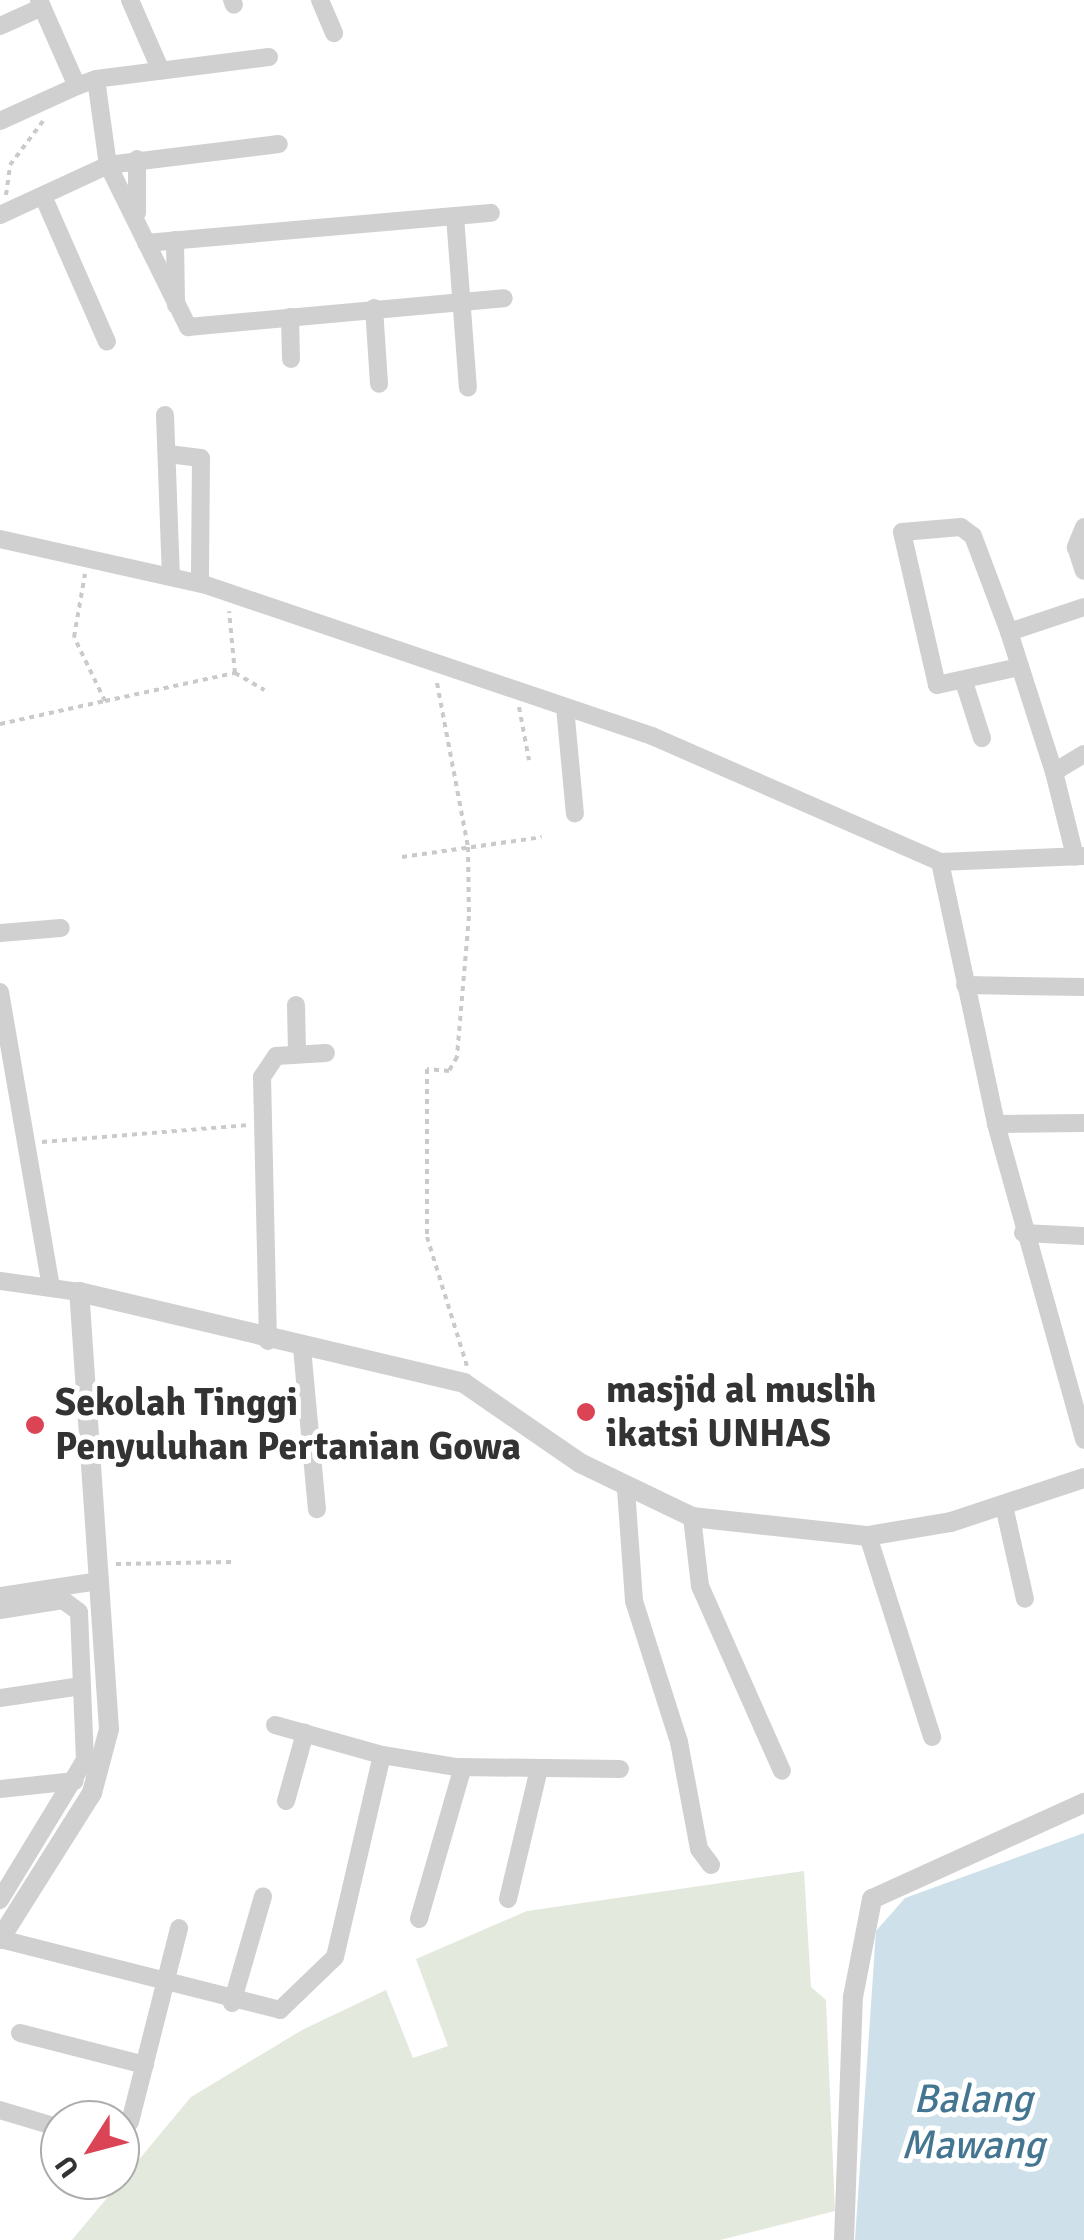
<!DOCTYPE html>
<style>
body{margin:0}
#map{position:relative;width:1084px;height:2240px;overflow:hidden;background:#fff;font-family:Signika,sans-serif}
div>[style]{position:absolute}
.green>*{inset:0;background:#e3e9dd}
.water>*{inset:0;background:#cee0ea}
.path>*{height:4px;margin-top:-2px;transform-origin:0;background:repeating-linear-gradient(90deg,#cacaca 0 5px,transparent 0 10px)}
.minor>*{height:18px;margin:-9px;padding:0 9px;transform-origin:9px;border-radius:9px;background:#d0d0d0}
.tertiary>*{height:20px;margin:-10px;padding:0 10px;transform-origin:10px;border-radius:10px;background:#d0d0d0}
.dots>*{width:28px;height:28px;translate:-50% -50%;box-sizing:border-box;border:5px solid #fff;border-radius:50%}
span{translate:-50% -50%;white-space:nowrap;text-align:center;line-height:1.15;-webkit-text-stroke:10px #fff;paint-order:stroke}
.poi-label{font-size:38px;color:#333;font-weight:700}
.left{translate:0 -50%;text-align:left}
.water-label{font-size:40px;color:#457691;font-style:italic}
.north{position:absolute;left:40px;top:2100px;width:100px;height:100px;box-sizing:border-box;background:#fff;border:2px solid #adadad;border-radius:50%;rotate:234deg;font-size:28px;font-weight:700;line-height:40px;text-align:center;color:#333}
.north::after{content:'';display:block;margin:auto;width:35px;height:45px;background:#da4454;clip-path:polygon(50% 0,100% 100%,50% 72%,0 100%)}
</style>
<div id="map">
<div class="green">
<i style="clip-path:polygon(804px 1871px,811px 1987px,826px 2000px,835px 2211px,720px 2240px,72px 2240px,191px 2097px,302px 2030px,386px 1990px,413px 2058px,448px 2046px,416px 1959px,527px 1911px)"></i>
</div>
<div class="water">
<i style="clip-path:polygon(1084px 1833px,1084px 2240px,855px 2240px,876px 1931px,905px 1898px)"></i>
</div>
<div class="path">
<i style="left:6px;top:195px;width:30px;rotate:-82deg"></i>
<i style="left:10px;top:165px;width:55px;rotate:-53.1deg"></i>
<i style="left:235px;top:673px;width:34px;rotate:30deg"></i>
<i style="left:437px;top:683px;width:167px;rotate:79.3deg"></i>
<i style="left:468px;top:847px;width:69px;rotate:89.2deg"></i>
<i style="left:469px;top:916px;width:142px;rotate:94.9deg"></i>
<i style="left:457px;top:1057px;width:16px;rotate:120deg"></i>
<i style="left:449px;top:1071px;width:22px;rotate:-175deg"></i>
<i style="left:427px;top:1069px;width:168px;rotate:90deg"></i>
<i style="left:427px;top:1237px;width:135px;rotate:72.8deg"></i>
<i style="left:105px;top:701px;width:133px;rotate:-12.2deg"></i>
<i style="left:235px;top:673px;width:62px;rotate:-95.5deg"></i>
<i style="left:519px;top:707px;width:54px;rotate:79.3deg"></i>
<i style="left:0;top:724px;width:107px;rotate:-12.4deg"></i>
<i style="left:105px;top:701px;width:71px;rotate:-115.8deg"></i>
<i style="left:74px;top:637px;width:64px;rotate:-80.1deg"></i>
<i style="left:402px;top:857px;width:141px;rotate:-8.1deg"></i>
<i style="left:42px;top:1142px;width:206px;rotate:-4.7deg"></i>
<i style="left:116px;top:1564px;width:116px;rotate:-1deg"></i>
</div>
<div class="minor">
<i style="left:39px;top:0;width:94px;rotate:66.2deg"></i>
<i style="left:77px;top:86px;width:20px;rotate:-20deg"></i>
<i style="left:130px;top:0;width:77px;rotate:66.4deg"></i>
<i style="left:232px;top:0;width:5px;rotate:68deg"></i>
<i style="left:320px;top:0;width:36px;rotate:67deg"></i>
<i style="left:0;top:26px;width:46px;rotate:-24.3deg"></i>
<i style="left:269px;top:57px;width:174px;rotate:172.8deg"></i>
<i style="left:96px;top:79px;width:87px;rotate:82.1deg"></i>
<i style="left:108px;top:165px;width:172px;rotate:-7deg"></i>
<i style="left:0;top:121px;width:85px;rotate:-24.4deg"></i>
<i style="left:137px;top:159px;width:54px;rotate:90deg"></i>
<i style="left:43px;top:196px;width:159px;rotate:66.3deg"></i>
<i style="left:0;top:215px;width:119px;rotate:-24.8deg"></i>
<i style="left:108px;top:165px;width:181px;rotate:63.7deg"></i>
<i style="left:188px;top:327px;width:317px;rotate:-5.2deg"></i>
<i style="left:455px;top:216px;width:36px;rotate:-5deg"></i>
<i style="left:175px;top:240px;width:65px;rotate:89.1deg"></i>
<i style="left:146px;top:243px;width:310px;rotate:-5deg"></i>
<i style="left:455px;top:216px;width:172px;rotate:85.7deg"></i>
<i style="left:374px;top:308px;width:76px;rotate:86.2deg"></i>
<i style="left:290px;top:317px;width:42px;rotate:88.6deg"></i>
<i style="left:165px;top:415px;width:162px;rotate:87.9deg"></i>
<i style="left:168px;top:454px;width:33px;rotate:7deg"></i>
<i style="left:201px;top:458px;width:125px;rotate:90.5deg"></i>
<i style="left:1084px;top:527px;width:22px;rotate:112deg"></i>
<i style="left:1076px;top:547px;width:25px;rotate:72deg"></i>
<i style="left:0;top:539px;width:211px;rotate:12.6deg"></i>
<i style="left:206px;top:585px;width:471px;rotate:18.7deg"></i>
<i style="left:652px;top:736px;width:314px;rotate:23.6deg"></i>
<i style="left:940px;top:862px;width:144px;rotate:-2.4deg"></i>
<i style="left:1009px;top:632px;width:79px;rotate:-18.4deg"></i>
<i style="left:1019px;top:667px;width:84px;rotate:167.6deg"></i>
<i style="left:937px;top:685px;width:157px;rotate:-102.9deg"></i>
<i style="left:902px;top:532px;width:59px;rotate:-4.8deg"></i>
<i style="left:961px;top:527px;width:15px;rotate:37deg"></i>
<i style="left:973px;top:536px;width:103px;rotate:69.4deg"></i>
<i style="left:1009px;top:632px;width:147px;rotate:72.2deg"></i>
<i style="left:1054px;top:772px;width:87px;rotate:76deg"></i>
<i style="left:964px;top:682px;width:59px;rotate:72.2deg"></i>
<i style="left:565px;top:707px;width:107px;rotate:84.7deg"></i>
<i style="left:1054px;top:772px;width:35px;rotate:-31deg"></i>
<i style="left:940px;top:862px;width:268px;rotate:77.9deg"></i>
<i style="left:996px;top:1124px;width:88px;rotate:-0.7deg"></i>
<i style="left:0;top:933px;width:61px;rotate:-4.7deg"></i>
<i style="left:965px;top:985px;width:119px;rotate:1deg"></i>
<i style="left:0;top:992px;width:299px;rotate:80.2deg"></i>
<i style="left:296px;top:1005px;width:49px;rotate:88.8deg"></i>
<i style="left:996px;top:1124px;width:328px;rotate:74.4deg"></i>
<i style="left:1023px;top:1233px;width:61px;rotate:2.8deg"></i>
<i style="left:0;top:1281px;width:80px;rotate:7.9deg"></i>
<i style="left:268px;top:1341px;width:264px;rotate:-91.3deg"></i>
<i style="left:262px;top:1077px;width:25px;rotate:-56deg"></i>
<i style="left:276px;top:1056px;width:50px;rotate:-3.4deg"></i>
<i style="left:302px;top:1348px;width:162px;rotate:84.7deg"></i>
<i style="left:626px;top:1489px;width:112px;rotate:85.9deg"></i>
<i style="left:634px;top:1601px;width:148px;rotate:72.3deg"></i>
<i style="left:679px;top:1742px;width:109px;rotate:79.4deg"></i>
<i style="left:699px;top:1849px;width:20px;rotate:53deg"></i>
<i style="left:1004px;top:1506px;width:95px;rotate:77.3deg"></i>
<i style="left:692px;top:1517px;width:69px;rotate:83.4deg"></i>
<i style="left:700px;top:1586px;width:202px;rotate:66.1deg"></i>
<i style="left:868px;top:1536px;width:211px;rotate:72.3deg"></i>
<i style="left:0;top:1596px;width:99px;rotate:-8.7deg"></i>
<i style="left:0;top:1610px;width:64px;rotate:-9deg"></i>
<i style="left:63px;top:1600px;width:20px;rotate:37deg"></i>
<i style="left:79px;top:1612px;width:148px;rotate:87.7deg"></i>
<i style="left:85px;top:1760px;width:164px;rotate:121.3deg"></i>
<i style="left:0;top:1698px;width:82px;rotate:-8.4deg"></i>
<i style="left:275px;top:1725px;width:111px;rotate:15.7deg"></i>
<i style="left:0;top:1789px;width:75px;rotate:-6.1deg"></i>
<i style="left:286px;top:1801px;width:71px;rotate:-74.4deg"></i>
<i style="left:508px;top:1899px;width:134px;rotate:-76.6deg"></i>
<i style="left:419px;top:1919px;width:158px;rotate:-73.9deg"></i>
<i style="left:0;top:1939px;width:289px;rotate:14.2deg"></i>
<i style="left:280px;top:2010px;width:76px;rotate:-43.9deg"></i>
<i style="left:335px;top:1957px;width:207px;rotate:-76.9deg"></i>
<i style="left:382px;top:1755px;width:76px;rotate:9.1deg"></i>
<i style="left:457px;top:1767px;width:163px;rotate:0.7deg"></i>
<i style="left:232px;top:2003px;width:111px;rotate:-73.8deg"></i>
<i style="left:20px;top:2033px;width:129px;rotate:14.4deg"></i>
<i style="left:0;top:2110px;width:63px;rotate:16.7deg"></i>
<i style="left:130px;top:2122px;width:200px;rotate:-75.8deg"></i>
</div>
<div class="tertiary">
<i style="left:0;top:1939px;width:173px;rotate:-57.8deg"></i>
<i style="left:92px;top:1793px;width:66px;rotate:-75.1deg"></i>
<i style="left:109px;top:1729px;width:438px;rotate:-93.9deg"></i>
<i style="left:79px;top:1292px;width:396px;rotate:13.3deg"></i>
<i style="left:464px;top:1383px;width:141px;rotate:34.6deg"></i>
<i style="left:580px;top:1463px;width:124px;rotate:25.7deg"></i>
<i style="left:692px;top:1517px;width:177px;rotate:6.2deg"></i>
<i style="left:868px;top:1536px;width:84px;rotate:-9.6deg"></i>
<i style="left:951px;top:1522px;width:140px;rotate:-18.3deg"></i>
<i style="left:844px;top:2240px;width:243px;rotate:-87.9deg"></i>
<i style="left:853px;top:1997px;width:100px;rotate:-79deg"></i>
<i style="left:872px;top:1899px;width:233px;rotate:-24.4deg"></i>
</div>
<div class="dots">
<i style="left:586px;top:1412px;background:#da4454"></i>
<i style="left:35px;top:1425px;background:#da4454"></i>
</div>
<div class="poi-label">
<span class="left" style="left:606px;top:1412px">masjid al muslih<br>ikatsi UNHAS</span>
<span class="left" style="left:55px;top:1425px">Sekolah Tinggi<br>Penyuluhan Pertanian Gowa</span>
</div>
<div class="water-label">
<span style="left:973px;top:2122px">Balang<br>Mawang</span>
</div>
<div class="north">U</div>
</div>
